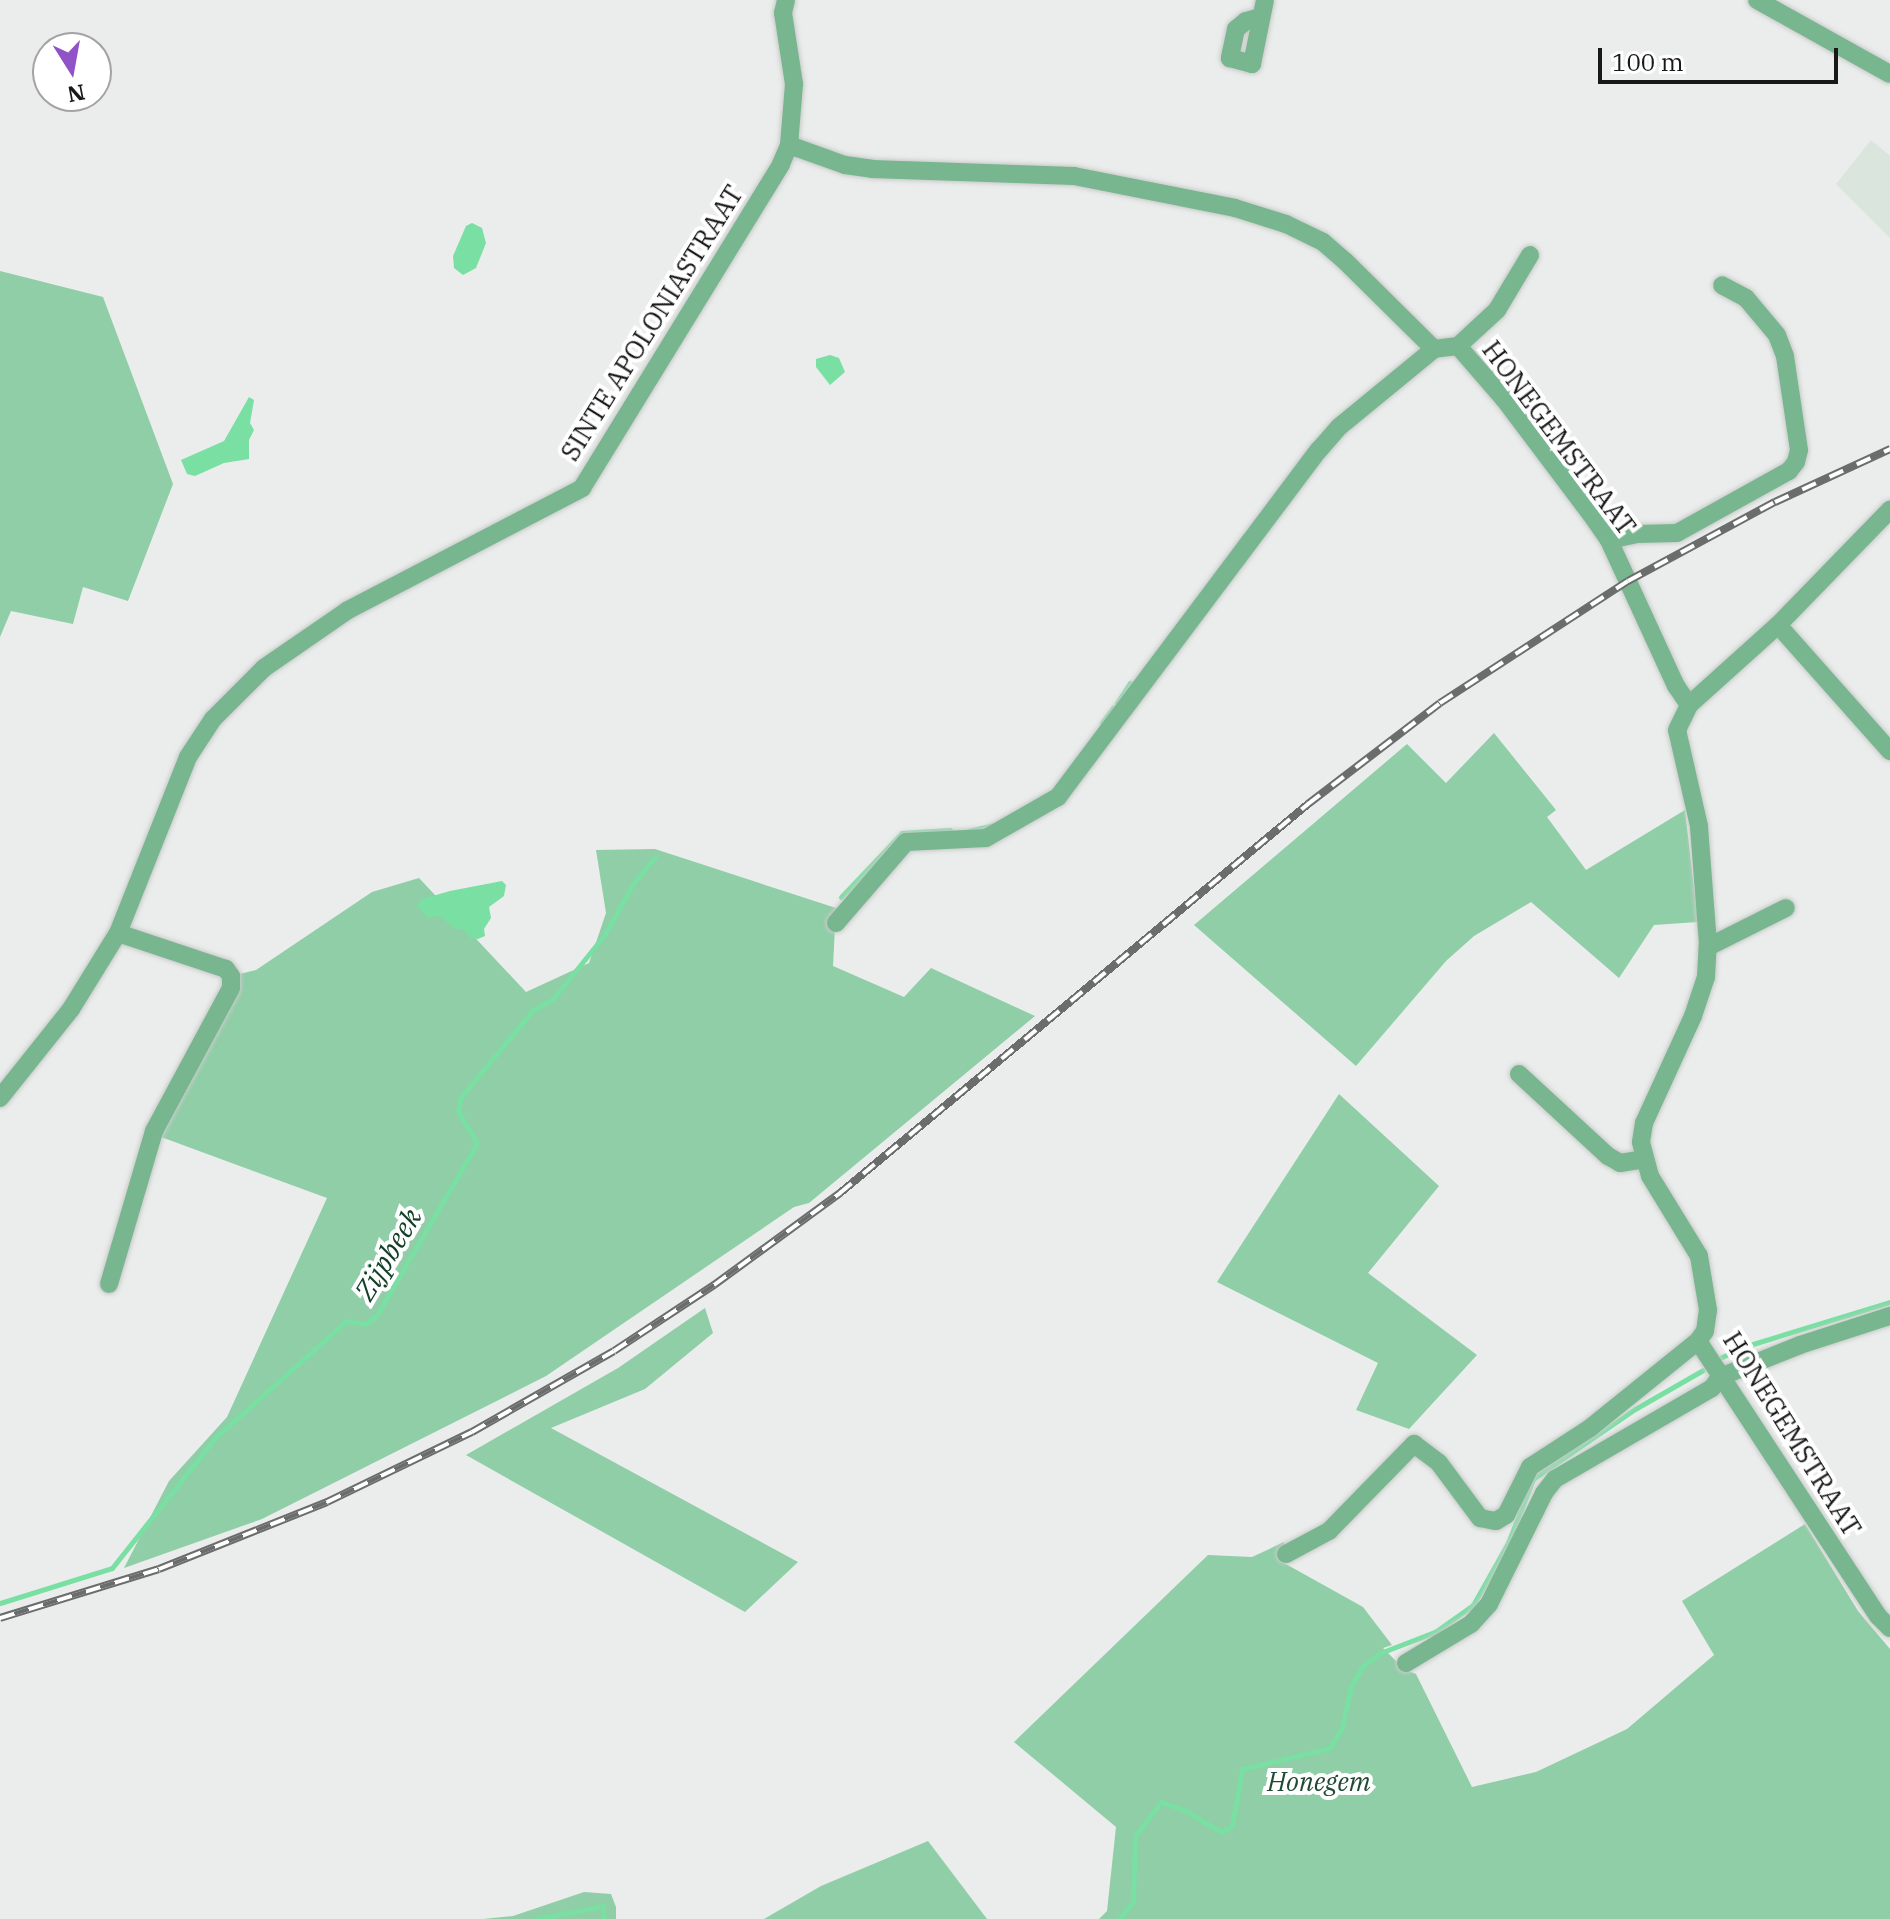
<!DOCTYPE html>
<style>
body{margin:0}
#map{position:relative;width:1890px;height:1919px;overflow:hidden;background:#eaedeb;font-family:"IBM Plex Serif",serif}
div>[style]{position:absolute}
.built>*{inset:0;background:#dae5dd}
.green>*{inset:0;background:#8fcea7}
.water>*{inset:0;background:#79dfa3}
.stream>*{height:5px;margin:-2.5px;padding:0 2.5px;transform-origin:2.5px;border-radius:2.5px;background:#79dfa3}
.roads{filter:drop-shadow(0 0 2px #c8cbc9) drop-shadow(0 0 2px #c8cbc9)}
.street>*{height:18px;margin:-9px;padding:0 9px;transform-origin:9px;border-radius:9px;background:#78b68f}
.rail>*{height:8px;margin-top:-4px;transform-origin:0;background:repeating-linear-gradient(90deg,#fff 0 15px,#6b6d6c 0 30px);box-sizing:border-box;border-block:2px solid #6b6d6c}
span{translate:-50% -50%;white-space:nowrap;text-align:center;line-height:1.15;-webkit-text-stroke:8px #fff;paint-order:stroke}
.street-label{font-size:26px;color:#171817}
.park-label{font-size:26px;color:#204a32;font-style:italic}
.water-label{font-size:28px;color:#154028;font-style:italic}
.north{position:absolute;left:32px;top:32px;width:80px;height:80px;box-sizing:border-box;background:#fff;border:2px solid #a2a3a2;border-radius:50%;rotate:169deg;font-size:22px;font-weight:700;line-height:32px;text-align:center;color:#171817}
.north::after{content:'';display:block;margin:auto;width:28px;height:36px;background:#9151c7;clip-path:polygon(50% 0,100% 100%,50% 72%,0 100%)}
.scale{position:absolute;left:1598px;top:48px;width:240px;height:36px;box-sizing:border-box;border:4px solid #171817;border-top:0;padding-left:10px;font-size:24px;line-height:28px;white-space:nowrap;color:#171817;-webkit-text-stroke:6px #fff;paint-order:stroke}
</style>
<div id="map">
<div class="built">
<i style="clip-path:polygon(1871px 140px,1890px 156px,1890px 238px,1836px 184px)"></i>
</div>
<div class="green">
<i style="clip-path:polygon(0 271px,103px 297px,173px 484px,128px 601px,83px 587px,73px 624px,11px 611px,0 637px)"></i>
<i style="clip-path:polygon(1494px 733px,1556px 810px,1547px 817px,1586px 870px,1685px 810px,1698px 922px,1654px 925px,1619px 978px,1531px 902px,1474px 936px,1446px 961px,1356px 1066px,1194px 925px,1407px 744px,1446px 783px)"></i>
<i style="clip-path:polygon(655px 849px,836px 908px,833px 966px,904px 997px,931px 968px,1035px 1016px,809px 1203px,794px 1207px,546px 1376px,262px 1519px,124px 1568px,169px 1481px,227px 1417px,327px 1198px,153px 1134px,231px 976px,256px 970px,372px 892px,419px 878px,526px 992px,589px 963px,606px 913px,596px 850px)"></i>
<i style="clip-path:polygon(1339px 1094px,1439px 1186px,1368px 1273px,1477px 1355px,1409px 1429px,1356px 1410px,1378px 1363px,1217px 1282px)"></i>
<i style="clip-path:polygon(705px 1308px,713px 1333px,645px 1389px,551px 1428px,798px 1562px,745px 1612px,466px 1455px,618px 1368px)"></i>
<i style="clip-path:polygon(1805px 1524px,1858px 1611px,1890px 1649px,1890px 1919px,1099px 1919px,1107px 1911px,1116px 1827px,1014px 1742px,1208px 1555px,1252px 1557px,1284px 1542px,1284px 1563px,1363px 1607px,1392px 1645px,1383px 1648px,1404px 1669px,1416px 1674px,1472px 1787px,1536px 1772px,1627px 1729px,1714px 1655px,1682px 1601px)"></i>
<i style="clip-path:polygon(928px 1841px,987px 1919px,764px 1919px,821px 1886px)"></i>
<i style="clip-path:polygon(584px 1892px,611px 1894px,616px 1907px,616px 1919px,483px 1919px,513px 1916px)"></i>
</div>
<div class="water">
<i style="clip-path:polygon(472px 223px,482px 228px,486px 243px,476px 268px,463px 275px,454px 268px,453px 256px,466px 226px)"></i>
<i style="clip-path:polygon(830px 355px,839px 358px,845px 372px,830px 385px,816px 367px,816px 359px)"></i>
<i style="clip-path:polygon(249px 397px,254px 400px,250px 423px,254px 430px,249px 440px,249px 459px,224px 463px,195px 476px,187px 474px,181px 460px,224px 441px)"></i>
<i style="clip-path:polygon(502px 881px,506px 885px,504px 896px,489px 907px,491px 918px,484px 929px,485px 936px,478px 939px,470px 938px,463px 929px,457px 930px,439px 916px,427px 918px,417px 905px,422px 899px,450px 891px)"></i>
</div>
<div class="stream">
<i style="left:1117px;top:703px;width:24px;rotate:-57deg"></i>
<i style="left:1102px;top:723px;width:19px;rotate:-54deg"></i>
<i style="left:968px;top:831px;width:26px;rotate:-13deg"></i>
<i style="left:841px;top:897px;width:88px;rotate:-46.4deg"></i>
<i style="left:902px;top:833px;width:48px;rotate:-3.6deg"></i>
<i style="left:1722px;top:1357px;width:23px;rotate:-25deg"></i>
<i style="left:1743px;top:1347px;width:154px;rotate:-17deg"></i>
<i style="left:0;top:1603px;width:117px;rotate:-17.4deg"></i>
<i style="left:112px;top:1568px;width:167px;rotate:-51.6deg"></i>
<i style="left:216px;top:1437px;width:174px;rotate:-41.7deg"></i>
<i style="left:346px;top:1321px;width:20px;rotate:9deg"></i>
<i style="left:366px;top:1324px;width:14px;rotate:-39deg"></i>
<i style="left:377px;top:1315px;width:199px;rotate:-59.8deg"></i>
<i style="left:477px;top:1143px;width:37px;rotate:-121deg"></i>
<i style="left:458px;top:1111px;width:14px;rotate:-78deg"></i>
<i style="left:461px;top:1097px;width:113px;rotate:-50.4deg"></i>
<i style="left:533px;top:1010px;width:23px;rotate:-29deg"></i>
<i style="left:553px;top:999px;width:83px;rotate:-51.3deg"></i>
<i style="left:605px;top:934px;width:57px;rotate:-60.8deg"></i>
<i style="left:633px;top:884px;width:35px;rotate:-51deg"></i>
<i style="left:536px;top:1919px;width:68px;rotate:-11deg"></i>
<i style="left:603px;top:1906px;width:13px;rotate:86deg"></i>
<i style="left:1119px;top:1919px;width:22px;rotate:-51deg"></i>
<i style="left:1133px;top:1902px;width:66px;rotate:-88.3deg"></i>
<i style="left:1135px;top:1836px;width:43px;rotate:-52.6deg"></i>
<i style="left:1161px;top:1802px;width:24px;rotate:19deg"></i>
<i style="left:1184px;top:1810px;width:43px;rotate:30.7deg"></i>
<i style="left:1221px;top:1832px;width:13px;rotate:-29deg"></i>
<i style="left:1232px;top:1826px;width:58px;rotate:-80deg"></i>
<i style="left:1242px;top:1769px;width:90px;rotate:-13.4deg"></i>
<i style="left:1330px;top:1748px;width:24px;rotate:-60deg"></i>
<i style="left:1342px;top:1727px;width:42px;rotate:-77.6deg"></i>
<i style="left:1351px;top:1686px;width:23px;rotate:-59deg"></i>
<i style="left:1363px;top:1666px;width:21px;rotate:-37deg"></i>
<i style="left:1380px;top:1653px;width:59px;rotate:-20.9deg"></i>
<i style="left:1435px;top:1632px;width:47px;rotate:-35.4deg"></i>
<i style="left:1473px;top:1605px;width:71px;rotate:-60.6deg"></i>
<i style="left:1508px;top:1543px;width:69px;rotate:-68.7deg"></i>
<i style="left:1533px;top:1479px;width:124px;rotate:-34.5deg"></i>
<i style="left:1635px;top:1409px;width:78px;rotate:-29.8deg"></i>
</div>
<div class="roads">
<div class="street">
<i style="left:1757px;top:0;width:152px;rotate:29.1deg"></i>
<i style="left:1261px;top:17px;width:16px;rotate:165deg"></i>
<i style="left:1246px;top:21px;width:13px;rotate:141deg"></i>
<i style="left:1236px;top:29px;width:30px;rotate:102deg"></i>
<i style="left:1230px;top:58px;width:23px;rotate:15deg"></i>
<i style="left:1252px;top:64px;width:65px;rotate:-78.5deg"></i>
<i style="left:789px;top:145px;width:59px;rotate:19.7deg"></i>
<i style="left:845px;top:165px;width:27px;rotate:8deg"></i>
<i style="left:872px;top:169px;width:202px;rotate:2deg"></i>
<i style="left:1074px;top:176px;width:164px;rotate:11.2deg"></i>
<i style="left:1235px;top:208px;width:53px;rotate:17.4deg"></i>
<i style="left:1286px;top:224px;width:41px;rotate:25.9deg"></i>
<i style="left:1323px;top:242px;width:29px;rotate:41deg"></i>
<i style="left:1345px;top:261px;width:125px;rotate:44.7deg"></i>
<i style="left:1458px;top:346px;width:53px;rotate:-42.7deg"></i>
<i style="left:1497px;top:310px;width:64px;rotate:-59deg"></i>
<i style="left:1609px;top:540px;width:29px;rotate:-12deg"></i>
<i style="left:1637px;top:534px;width:40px;rotate:-1.4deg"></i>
<i style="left:1677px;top:533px;width:128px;rotate:-29deg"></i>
<i style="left:1789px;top:471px;width:11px;rotate:-52deg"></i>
<i style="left:1796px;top:462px;width:12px;rotate:-76deg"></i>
<i style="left:1799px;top:450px;width:95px;rotate:-98.5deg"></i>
<i style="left:1785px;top:356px;width:22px;rotate:-111deg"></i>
<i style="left:1777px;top:335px;width:48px;rotate:-130deg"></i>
<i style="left:1746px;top:298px;width:27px;rotate:-152deg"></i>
<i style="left:1778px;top:625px;width:169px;rotate:48.4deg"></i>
<i style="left:1689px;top:705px;width:120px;rotate:-42deg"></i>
<i style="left:1778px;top:625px;width:161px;rotate:-45.8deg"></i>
<i style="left:836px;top:923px;width:107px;rotate:-49.2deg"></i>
<i style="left:906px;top:842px;width:80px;rotate:-2.9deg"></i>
<i style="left:986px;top:838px;width:83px;rotate:-29.7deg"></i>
<i style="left:1058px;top:797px;width:434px;rotate:-53.1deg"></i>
<i style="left:1319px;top:450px;width:30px;rotate:-49deg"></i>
<i style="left:1339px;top:427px;width:123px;rotate:-39.4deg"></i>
<i style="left:1708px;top:947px;width:87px;rotate:-26.6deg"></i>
<i style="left:1519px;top:1074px;width:121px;rotate:42.7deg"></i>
<i style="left:1608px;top:1156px;width:14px;rotate:30deg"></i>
<i style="left:1620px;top:1163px;width:24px;rotate:-9deg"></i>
<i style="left:0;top:1098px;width:114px;rotate:-51.4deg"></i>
<i style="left:71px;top:1009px;width:89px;rotate:-58.3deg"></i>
<i style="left:118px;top:933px;width:189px;rotate:-68.3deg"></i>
<i style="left:188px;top:757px;width:45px;rotate:-56.7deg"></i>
<i style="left:213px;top:719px;width:72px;rotate:-45deg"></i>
<i style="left:264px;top:668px;width:102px;rotate:-34.6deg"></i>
<i style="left:348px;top:610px;width:264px;rotate:-27.5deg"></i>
<i style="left:582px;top:488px;width:380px;rotate:-58.4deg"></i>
<i style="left:781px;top:164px;width:21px;rotate:-67deg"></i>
<i style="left:789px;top:145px;width:61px;rotate:-85.3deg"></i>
<i style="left:794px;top:84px;width:72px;rotate:-98.8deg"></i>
<i style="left:783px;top:13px;width:13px;rotate:-77deg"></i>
<i style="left:109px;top:1284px;width:159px;rotate:-73.6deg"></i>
<i style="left:154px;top:1131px;width:162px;rotate:-61.7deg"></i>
<i style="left:231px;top:988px;width:12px;rotate:-90deg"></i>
<i style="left:231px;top:976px;width:9px;rotate:-126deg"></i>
<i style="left:226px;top:969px;width:114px;rotate:-161.6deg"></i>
<i style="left:1698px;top:1341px;width:329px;rotate:56.8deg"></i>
<i style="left:1878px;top:1616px;width:17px;rotate:45deg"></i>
<i style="left:1286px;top:1554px;width:49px;rotate:-28.1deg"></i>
<i style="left:1329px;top:1531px;width:122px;rotate:-45.7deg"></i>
<i style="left:1414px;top:1444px;width:31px;rotate:37deg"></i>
<i style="left:1439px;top:1463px;width:69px;rotate:53.3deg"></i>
<i style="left:1480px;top:1518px;width:16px;rotate:11deg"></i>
<i style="left:1496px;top:1521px;width:12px;rotate:-31deg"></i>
<i style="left:1506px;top:1515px;width:54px;rotate:-63.4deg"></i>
<i style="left:1530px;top:1467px;width:72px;rotate:-33deg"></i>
<i style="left:1590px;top:1428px;width:139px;rotate:-38.9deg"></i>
<i style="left:1698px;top:1341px;width:12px;rotate:-55deg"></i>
<i style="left:1705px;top:1331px;width:21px;rotate:-82deg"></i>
<i style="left:1708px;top:1310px;width:55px;rotate:-99.5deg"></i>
<i style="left:1699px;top:1256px;width:94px;rotate:-121.5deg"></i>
<i style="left:1650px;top:1176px;width:35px;rotate:-105deg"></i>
<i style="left:1641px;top:1142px;width:19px;rotate:-81deg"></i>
<i style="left:1644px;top:1123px;width:118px;rotate:-65.4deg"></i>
<i style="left:1693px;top:1016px;width:41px;rotate:-71.6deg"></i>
<i style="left:1706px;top:977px;width:33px;rotate:-87deg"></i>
<i style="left:1708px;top:944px;width:118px;rotate:-94.4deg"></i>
<i style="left:1699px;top:826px;width:98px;rotate:-102.9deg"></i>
<i style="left:1677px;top:730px;width:28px;rotate:-64deg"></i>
<i style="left:1689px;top:705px;width:23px;rotate:-124deg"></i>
<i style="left:1676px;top:686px;width:161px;rotate:-114.7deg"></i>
<i style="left:1609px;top:540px;width:33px;rotate:-125deg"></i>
<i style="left:1590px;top:513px;width:143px;rotate:-127deg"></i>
<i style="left:1504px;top:399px;width:70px;rotate:-131deg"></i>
<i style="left:1458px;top:346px;width:24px;rotate:173deg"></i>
<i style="left:1406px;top:1663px;width:76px;rotate:-31deg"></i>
<i style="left:1471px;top:1624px;width:27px;rotate:-48deg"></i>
<i style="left:1489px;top:1604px;width:124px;rotate:-63.6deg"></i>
<i style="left:1544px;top:1493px;width:18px;rotate:-52deg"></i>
<i style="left:1555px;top:1479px;width:181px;rotate:-30.1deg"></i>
<i style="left:1712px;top:1388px;width:14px;rotate:-54deg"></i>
<i style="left:1720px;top:1377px;width:86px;rotate:-21.8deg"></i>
<i style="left:1800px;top:1345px;width:95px;rotate:-17.9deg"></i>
</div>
</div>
<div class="rail">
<i style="left:0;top:1618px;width:166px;rotate:-17.1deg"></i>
<i style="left:159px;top:1569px;width:181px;rotate:-21.7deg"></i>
<i style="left:327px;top:1502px;width:161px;rotate:-25.8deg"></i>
<i style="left:472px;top:1432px;width:163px;rotate:-29.7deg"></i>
<i style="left:614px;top:1351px;width:120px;rotate:-33.4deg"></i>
<i style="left:714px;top:1285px;width:156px;rotate:-36.1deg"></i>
<i style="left:840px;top:1193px;width:609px;rotate:-39.73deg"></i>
<i style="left:1308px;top:804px;width:166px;rotate:-37.4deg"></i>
<i style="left:1440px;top:703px;width:224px;rotate:-33deg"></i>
<i style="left:1628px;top:581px;width:167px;rotate:-28.3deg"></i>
<i style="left:1775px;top:502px;width:127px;rotate:-24.7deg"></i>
</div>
<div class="street-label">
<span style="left:652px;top:323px;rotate:-58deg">SINTE APOLONIASTRAAT</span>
<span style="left:1559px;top:438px;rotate:53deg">HONEGEMSTRAAT</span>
<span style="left:1792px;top:1434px;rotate:58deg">HONEGEMSTRAAT</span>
</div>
<div class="park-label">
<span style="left:1319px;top:1782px">Honegem</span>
</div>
<div class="water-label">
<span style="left:388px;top:1254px;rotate:-59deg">Zijpbeek</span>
</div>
<div class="north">N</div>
<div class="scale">100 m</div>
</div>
